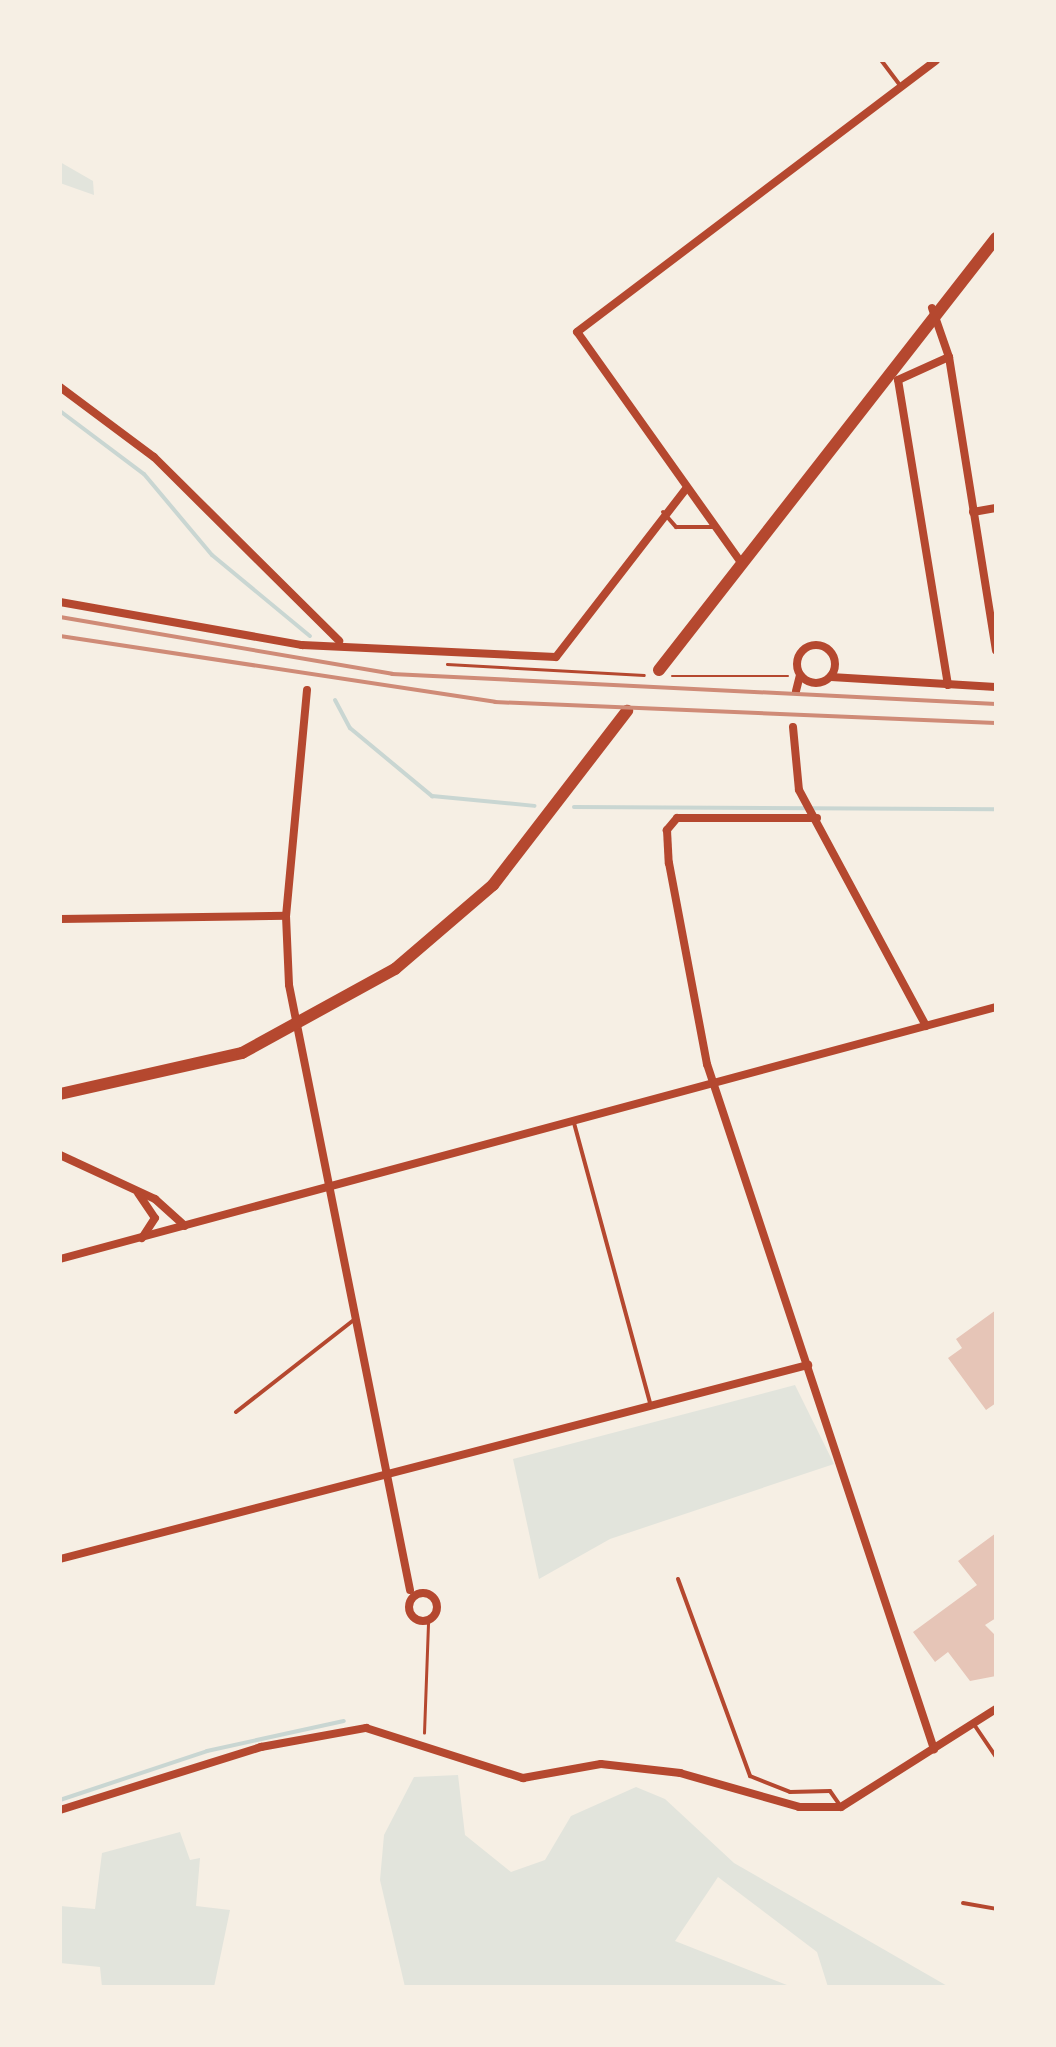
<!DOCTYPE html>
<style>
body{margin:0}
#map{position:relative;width:1056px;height:2047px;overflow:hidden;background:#f6efe4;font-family:Inter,sans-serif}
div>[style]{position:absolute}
.green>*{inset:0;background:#e2e4dc}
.stream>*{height:4px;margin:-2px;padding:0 2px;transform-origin:2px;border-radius:2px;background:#c9d6d2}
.building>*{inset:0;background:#e6c5b7}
.path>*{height:2.5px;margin:-1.25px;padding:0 1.25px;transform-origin:1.25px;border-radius:1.25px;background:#b5482f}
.service>*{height:4px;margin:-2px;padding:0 2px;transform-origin:2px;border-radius:2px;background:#b5482f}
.minor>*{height:8px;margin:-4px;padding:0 4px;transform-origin:4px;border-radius:4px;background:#b5482f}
.minor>.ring{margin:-4px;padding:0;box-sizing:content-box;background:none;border:8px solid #b5482f;border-radius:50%}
.primary>*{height:12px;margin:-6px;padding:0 6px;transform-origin:6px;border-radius:6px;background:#b5482f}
.rail>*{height:4px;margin:-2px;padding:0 2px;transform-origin:2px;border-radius:2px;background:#cf8b77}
span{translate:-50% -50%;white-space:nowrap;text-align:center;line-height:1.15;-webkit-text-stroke:9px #f6efe4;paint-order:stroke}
.frame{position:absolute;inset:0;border:62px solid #f6efe4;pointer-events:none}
</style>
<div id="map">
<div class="green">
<i style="clip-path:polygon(60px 162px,93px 181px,94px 195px,60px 183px)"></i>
<i style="clip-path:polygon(795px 1385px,834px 1464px,610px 1539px,539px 1579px,513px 1459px)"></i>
<i style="clip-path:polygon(458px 1775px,465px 1835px,511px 1872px,545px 1860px,571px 1816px,636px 1787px,665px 1799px,734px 1863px,949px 1987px,828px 1987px,817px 1952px,718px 1877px,675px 1941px,792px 1987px,405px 1987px,380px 1880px,384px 1835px,414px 1777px)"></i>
<i style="clip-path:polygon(180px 1832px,190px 1860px,200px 1858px,196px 1906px,230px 1910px,214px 1987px,102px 1987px,100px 1967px,60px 1963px,60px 1906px,95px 1909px,102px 1853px)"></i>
</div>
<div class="stream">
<i style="left:60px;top:411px;width:105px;rotate:36.9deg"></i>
<i style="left:144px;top:474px;width:106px;rotate:50deg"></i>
<i style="left:212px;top:555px;width:127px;rotate:39.6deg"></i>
<i style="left:335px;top:700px;width:32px;rotate:62deg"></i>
<i style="left:350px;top:728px;width:107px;rotate:39.7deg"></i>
<i style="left:432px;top:796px;width:103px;rotate:5.5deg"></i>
<i style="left:574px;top:807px;width:422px;rotate:0.3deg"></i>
<i style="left:60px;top:1800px;width:155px;rotate:-18.4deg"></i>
<i style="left:207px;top:1751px;width:140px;rotate:-12.4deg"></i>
</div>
<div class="building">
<i style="clip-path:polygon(996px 1310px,996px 1403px,986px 1410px,948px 1358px,962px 1348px,956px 1339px)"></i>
<i style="clip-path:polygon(996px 1533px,996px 1618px,985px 1625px,996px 1636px,996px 1676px,970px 1681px,948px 1652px,935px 1662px,913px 1632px,977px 1585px,958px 1561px)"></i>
</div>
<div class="path">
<i style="left:447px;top:664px;width:197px;rotate:3.2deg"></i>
<i style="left:672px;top:676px;width:116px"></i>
<i style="left:424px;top:1733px;width:109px;rotate:-87.9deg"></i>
</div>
<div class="service">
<i style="left:881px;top:60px;width:30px;rotate:53deg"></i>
<i style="left:663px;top:512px;width:20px;rotate:49deg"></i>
<i style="left:676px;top:527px;width:39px"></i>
<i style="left:574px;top:1123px;width:290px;rotate:74.8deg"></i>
<i style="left:236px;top:1412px;width:151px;rotate:-38deg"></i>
<i style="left:678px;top:1579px;width:210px;rotate:69.9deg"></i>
<i style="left:750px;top:1776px;width:43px;rotate:21.8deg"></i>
<i style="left:790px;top:1792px;width:40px;rotate:-1.4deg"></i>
<i style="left:830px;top:1791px;width:19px;rotate:55deg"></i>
<i style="left:973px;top:1723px;width:41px;rotate:55.9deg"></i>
<i style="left:963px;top:1903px;width:34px;rotate:10deg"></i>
</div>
<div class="minor">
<i style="left:932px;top:308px;width:52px;rotate:70.9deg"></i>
<i style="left:949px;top:357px;width:297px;rotate:80.9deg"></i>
<i style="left:60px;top:387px;width:117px;rotate:36.7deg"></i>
<i style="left:154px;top:457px;width:261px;rotate:44.8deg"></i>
<i style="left:973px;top:512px;width:23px;rotate:-10deg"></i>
<i style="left:740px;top:561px;width:281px;rotate:-125.4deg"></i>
<i style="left:577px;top:332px;width:450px;rotate:-37.1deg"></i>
<i style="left:60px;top:602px;width:246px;rotate:10.1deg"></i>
<i style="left:302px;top:645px;width:254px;rotate:2.7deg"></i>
<i style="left:556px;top:657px;width:212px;rotate:-52.3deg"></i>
<i class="ring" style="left:797px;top:645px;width:30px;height:30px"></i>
<i style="left:831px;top:677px;width:165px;rotate:3.5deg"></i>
<i style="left:948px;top:685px;width:309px;rotate:-99.3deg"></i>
<i style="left:898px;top:380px;width:56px;rotate:-24.3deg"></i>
<i style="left:307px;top:690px;width:227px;rotate:95.3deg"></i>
<i style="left:286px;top:916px;width:69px;rotate:87.5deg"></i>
<i style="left:289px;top:985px;width:617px;rotate:78.69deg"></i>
<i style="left:796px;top:691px;width:16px;rotate:-76deg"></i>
<i style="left:793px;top:727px;width:63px;rotate:84.6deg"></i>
<i style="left:799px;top:790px;width:268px;rotate:61.7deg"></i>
<i style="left:817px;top:818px;width:140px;rotate:180deg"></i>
<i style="left:677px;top:818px;width:16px;rotate:130deg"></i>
<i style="left:667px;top:830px;width:33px;rotate:87deg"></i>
<i style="left:669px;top:863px;width:205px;rotate:79.3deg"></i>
<i style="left:707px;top:1064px;width:722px;rotate:71.67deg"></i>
<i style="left:60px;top:919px;width:226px;rotate:-0.8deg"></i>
<i style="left:60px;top:1155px;width:105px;rotate:24.9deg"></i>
<i style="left:155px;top:1199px;width:40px;rotate:42deg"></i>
<i style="left:138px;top:1193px;width:30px;rotate:56deg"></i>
<i style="left:155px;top:1218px;width:24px;rotate:123deg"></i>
<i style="left:60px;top:1259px;width:969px;rotate:-15.07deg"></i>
<i style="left:60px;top:1559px;width:773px;rotate:-14.54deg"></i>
<i class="ring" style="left:409px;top:1593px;width:20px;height:20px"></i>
<i style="left:60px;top:1810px;width:211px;rotate:-17.4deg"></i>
<i style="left:261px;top:1747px;width:107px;rotate:-10.3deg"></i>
<i style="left:366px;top:1728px;width:165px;rotate:17.7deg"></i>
<i style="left:523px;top:1778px;width:79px;rotate:-10.2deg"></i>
<i style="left:601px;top:1764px;width:80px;rotate:6.5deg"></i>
<i style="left:680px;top:1773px;width:124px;rotate:15.9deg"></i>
<i style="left:799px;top:1807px;width:42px"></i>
<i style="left:841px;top:1807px;width:183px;rotate:-32.3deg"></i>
</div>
<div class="primary">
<i style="left:659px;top:670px;width:548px;rotate:-52.04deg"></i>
<i style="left:60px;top:1094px;width:187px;rotate:-12.7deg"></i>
<i style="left:242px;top:1053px;width:175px;rotate:-28.8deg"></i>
<i style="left:395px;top:969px;width:129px;rotate:-40.6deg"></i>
<i style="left:493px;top:885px;width:220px;rotate:-52.4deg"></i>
</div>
<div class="rail">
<i style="left:60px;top:617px;width:337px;rotate:9.7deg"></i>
<i style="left:392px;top:674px;width:605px;rotate:2.84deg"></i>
<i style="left:60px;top:636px;width:440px;rotate:8.6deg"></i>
<i style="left:495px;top:702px;width:501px;rotate:2.4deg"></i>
</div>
<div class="frame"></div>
</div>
